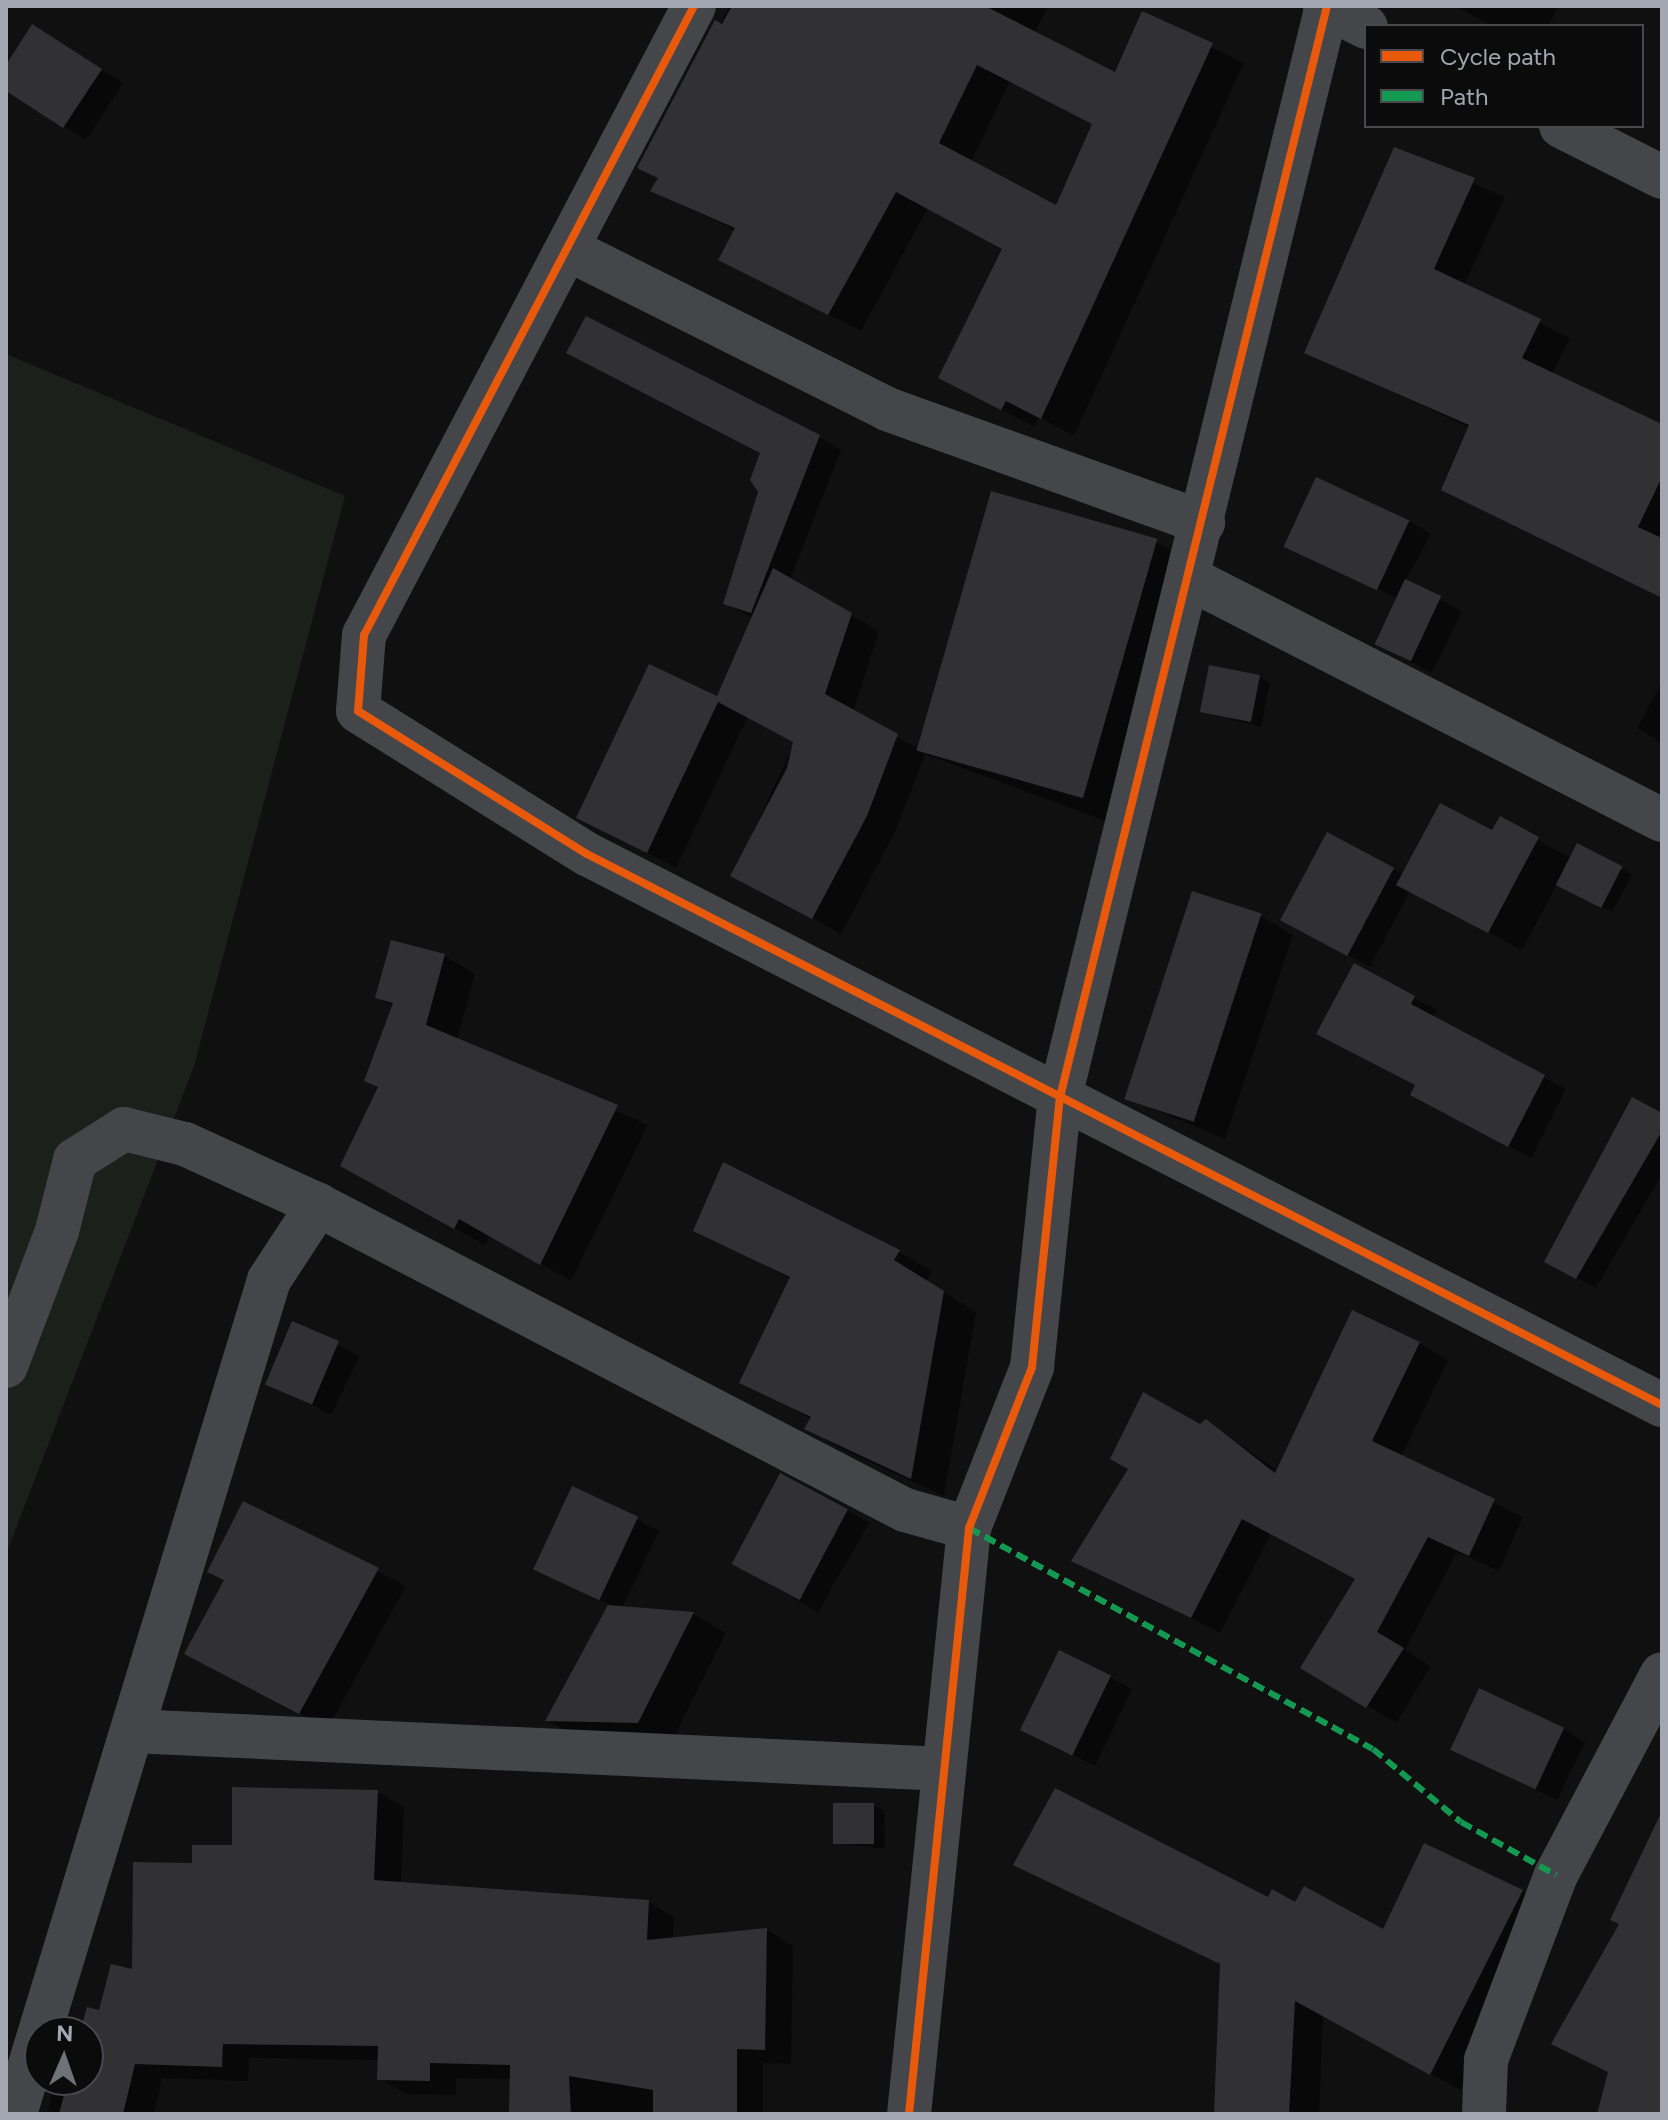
<!DOCTYPE html>
<style>
body{margin:0}
#map{position:relative;width:1668px;height:2120px;overflow:hidden;background:#101011;font-family:Figtree,sans-serif}
div>[style]{position:absolute}
.green>*{inset:0;background:#1b201b}
.shadow>*{inset:0;background:#0007;transform-origin:0 0}
.building>*{inset:0;background:#313133;transform-origin:0 0}
.minor>*{height:44px;margin:-22px;padding:0 22px;transform-origin:22px;border-radius:22px;background:#454649}
.quiet>*{height:6px;margin-top:-3px;transform-origin:0;background:repeating-linear-gradient(90deg,#139951 0 12px,transparent 0 18px)}
.cycleway>*{height:8px;margin:-4px;padding:0 4px;transform-origin:4px;border-radius:4px;background:#e8590c}
span{translate:-50% -50%;white-space:nowrap;text-align:center;line-height:1.15;-webkit-text-stroke:6px #0b0b0c;paint-order:stroke}
.frame{position:absolute;inset:0;border:8px solid #a2a7b1;pointer-events:none}
.legend{position:absolute;left:1364px;top:24px;width:280px;height:104px;box-sizing:border-box;background:#0b0b0c;border:2px solid #47494e;margin:0;padding:10px 14px;list-style:none;font-size:24px;color:#a2a7b1}
.legend li{display:flex;align-items:center;gap:16px;height:40px}
.legend b{width:40px;border:2px solid #47494e}
.north{position:absolute;left:24px;top:2016px;width:80px;height:80px;box-sizing:border-box;background:#0b0b0c;border:2px solid #47494e;border-radius:50%;rotate:2deg;font-size:22px;font-weight:700;line-height:32px;text-align:center;color:#a2a7b1}
.north::after{content:'';display:block;margin:auto;width:28px;height:36px;background:#6f7279;clip-path:polygon(50% 0,100% 100%,50% 72%,0 100%)}
</style>
<div id="map">
<div class="green">
<i style="clip-path:polygon(6px 354px,345px 496px,194px 1066px,6px 1554px)"></i>
</div>
<div class="shadow">
<i style="clip-path:polygon(evenodd,730px 6px,1049px 6px,1034px 33px,1116px 75px,1143px 14px,1244px 63px,1074px 436px,1039px 417px,1034px 427px,940px 377px,1005px 249px,928px 208px,861px 331px,753px 277px,736px 231px,653px 191px,660px 179px,640px 167px,730px 6px,1010px 81px,1094px 124px,1057px 208px,971px 162px,1010px 81px)"></i>
<i style="clip-path:polygon(1455px 6px,1559px 6px,1548px 26px,1492px 26px)"></i>
<i style="clip-path:polygon(55px 40px,123px 83px,86px 140px,6px 89px,6px 69px)"></i>
<i style="clip-path:polygon(1395px 150px,1505px 197px,1464px 285px,1570px 338px,1552px 375px,1662px 426px,1662px 598px,1443px 489px,1470px 428px,1307px 352px)"></i>
<i style="clip-path:polygon(819px 437px,841px 450px,790px 580px,879px 631px,853px 712px,917px 748px,1156px 542px,1186px 559px,1105px 821px,925px 754px,895px 832px,841px 934px,733px 875px,795px 742px,748px 716px,676px 868px,579px 817px,718px 698px,753px 618px,725px 603px)"></i>
<i style="clip-path:polygon(1409px 521px,1431px 534px,1405px 581px,1462px 611px,1432px 673px,1398px 656px,1398px 598px,1285px 546px)"></i>
<i style="clip-path:polygon(1259px 677px,1270px 683px,1261px 727px,1202px 711px)"></i>
<i style="clip-path:polygon(1662px 682px,1662px 743px,1637px 728px)"></i>
<i style="clip-path:polygon(1500px 819px,1571px 858px,1578px 845px,1632px 874px,1612px 912px,1558px 883px,1522px 950px,1410px 891px,1370px 967px,1305px 932px,1393px 869px,1404px 875px,1493px 833px)"></i>
<i style="clip-path:polygon(1260px 916px,1293px 935px,1225px 1139px,1125px 1097px)"></i>
<i style="clip-path:polygon(392px 942px,445px 956px,475px 974px,457px 1040px,648px 1125px,571px 1281px,490px 1235px,485px 1245px,374px 1183px,394px 1007px,377px 997px)"></i>
<i style="clip-path:polygon(1354px 966px,1437px 1010px,1432px 1018px,1566px 1089px,1531px 1158px,1434px 1107px)"></i>
<i style="clip-path:polygon(1662px 1117px,1662px 1174px,1596px 1288px,1565px 1272px)"></i>
<i style="clip-path:polygon(696px 1230px,899px 1252px,932px 1271px,926px 1281px,976px 1312px,944px 1496px,840px 1448px,807px 1429px,812px 1419px,742px 1382px,791px 1279px)"></i>
<i style="left:294px;top:1324px;width:73px;height:65px;rotate:26deg"></i>
<i style="clip-path:polygon(1419px 1343px,1448px 1360px,1401px 1457px,1523px 1517px,1499px 1571px,1457px 1552px,1405px 1650px,1431px 1666px,1396px 1723px,1303px 1667px,1357px 1580px,1271px 1534px,1220px 1633px,1073px 1560px,1206px 1421px,1278px 1471px)"></i>
<i style="clip-path:polygon(244px 1503px,406px 1586px,328px 1728px,215px 1670px)"></i>
<i style="clip-path:polygon(847px 1510px,869px 1523px,818px 1612px,732px 1562px)"></i>
<i style="clip-path:polygon(637px 1519px,659px 1531px,622px 1608px,693px 1614px,726px 1633px,672px 1741px,580px 1739px,547px 1720px,610px 1605px,535px 1568px)"></i>
<i style="clip-path:polygon(1110px 1677px,1132px 1689px,1095px 1766px,1023px 1730px)"></i>
<i style="clip-path:polygon(1563px 1729px,1585px 1742px,1557px 1800px,1452px 1748px)"></i>
<i style="clip-path:polygon(378px 1792px,404px 1807px,401px 1884px,648px 1902px,674px 1917px,673px 1939px,767px 1930px,793px 1946px,791px 2064px,763px 2063px,763px 2114px,511px 2114px,511px 2079px,456px 2078px,456px 2095px,406px 2094px,379px 2078px,380px 2060px,249px 2058px,248px 2081px,162px 2078px,154px 2114px,47px 2114px,56px 2080px,88px 2080px,88px 2032px,82px 2032px,134px 1972px,195px 1865px)"></i>
<i style="clip-path:polygon(873px 1805px,884px 1811px,885px 1849px,836px 1843px)"></i>
<i style="clip-path:polygon(1015px 1864px,1269px 1900px,1384px 1932px,1522px 1892px,1551px 1909px,1460px 2090px,1323px 2015px,1319px 2114px,1216px 2114px,1222px 1965px)"></i>
</div>
<div class="building">
<i style="clip-path:polygon(evenodd,732px 6px,985px 6px,1115px 72px,1142px 11px,1213px 43px,1041px 419px,1006px 401px,1001px 410px,938px 378px,1002px 249px,896px 192px,828px 315px,718px 260px,735px 228px,650px 191px,658px 178px,637px 168px,715px 20px,722px 24px,732px 6px,977px 65px,1092px 124px,1056px 205px,939px 143px,977px 65px)"></i>
<i style="clip-path:polygon(32px 24px,102px 69px,63px 128px,6px 91px,6px 65px)"></i>
<i style="clip-path:polygon(1394px 147px,1475px 178px,1434px 269px,1541px 319px,1522px 358px,1662px 424px,1662px 477px,1638px 527px,1662px 538px,1662px 598px,1441px 490px,1469px 425px,1304px 353px)"></i>
<i style="clip-path:polygon(586px 316px,820px 435px,751px 613px,723px 604px,758px 492px,750px 480px,760px 453px,566px 353px)"></i>
<i style="left:1316px;top:477px;width:103px;height:77px;rotate:25deg"></i>
<i style="left:991px;top:491px;width:173px;height:270px;rotate:16deg"></i>
<i style="clip-path:polygon(773px 568px,852px 613px,825px 694px,898px 734px,867px 816px,812px 919px,730px 876px,787px 768px,793px 742px,718px 702px,647px 853px,576px 818px,649px 664px,717px 696px)"></i>
<i style="left:1405px;top:579px;width:40px;height:72px;rotate:25deg"></i>
<i style="left:1209px;top:665px;width:52px;height:48px;rotate:11deg"></i>
<i style="clip-path:polygon(1440px 803px,1492px 830px,1500px 816px,1539px 837px,1488px 933px,1396px 885px)"></i>
<i style="left:1327px;top:832px;width:76px;height:100px;rotate:28deg"></i>
<i style="left:1577px;top:843px;width:51px;height:47px;rotate:27deg"></i>
<i style="left:1192px;top:891px;width:73px;height:219px;rotate:18deg"></i>
<i style="clip-path:polygon(391px 940px,445px 954px,426px 1025px,618px 1105px,540px 1265px,459px 1219px,454px 1229px,340px 1166px,378px 1087px,364px 1081px,393px 1003px,375px 998px)"></i>
<i style="clip-path:polygon(1354px 963px,1415px 996px,1411px 1004px,1545px 1075px,1508px 1147px,1410px 1095px,1415px 1085px,1316px 1034px)"></i>
<i style="clip-path:polygon(1632px 1097px,1662px 1113px,1662px 1131px,1576px 1279px,1544px 1262px)"></i>
<i style="clip-path:polygon(723px 1162px,900px 1250px,894px 1260px,944px 1291px,911px 1479px,804px 1429px,811px 1417px,739px 1383px,790px 1277px,693px 1231px)"></i>
<i style="clip-path:polygon(1352px 1310px,1420px 1342px,1372px 1441px,1495px 1499px,1469px 1556px,1428px 1537px,1377px 1632px,1404px 1648px,1366px 1708px,1300px 1668px,1355px 1579px,1242px 1519px,1191px 1618px,1071px 1561px,1128px 1469px,1110px 1459px,1143px 1392px,1200px 1424px,1206px 1419px,1275px 1473px)"></i>
<i style="left:292px;top:1321px;width:51px;height:69px;rotate:23deg"></i>
<i style="left:780px;top:1473px;width:77px;height:103px;rotate:28deg"></i>
<i style="left:572px;top:1486px;width:73px;height:92px;rotate:25deg"></i>
<i style="clip-path:polygon(243px 1501px,379px 1568px,299px 1714px,184px 1654px,224px 1580px,207px 1572px)"></i>
<i style="clip-path:polygon(608px 1605px,694px 1612px,638px 1723px,545px 1721px)"></i>
<i style="left:1059px;top:1650px;width:58px;height:89px;rotate:26deg"></i>
<i style="left:1479px;top:1688px;width:94px;height:68px;rotate:25deg"></i>
<i style="clip-path:polygon(232px 1787px,378px 1790px,374px 1880px,649px 1900px,647px 1940px,767px 1928px,765px 2050px,737px 2049px,737px 2114px,653px 2114px,653px 2090px,569px 2076px,571px 2114px,509px 2114px,510px 2065px,430px 2063px,430px 2081px,377px 2080px,378px 2046px,223px 2044px,222px 2067px,135px 2064px,123px 2114px,59px 2114px,68px 2080px,88px 2080px,88px 2032px,80px 2032px,87px 2007px,99px 2010px,111px 1964px,132px 1969px,133px 1862px,192px 1863px,192px 1845px,232px 1845px)"></i>
<i style="clip-path:polygon(1055px 1788px,1268px 1897px,1272px 1889px,1295px 1902px,1304px 1886px,1383px 1929px,1424px 1843px,1523px 1890px,1430px 2075px,1295px 2001px,1289px 2114px,1214px 2114px,1220px 1964px,1013px 1865px)"></i>
<i style="left:833px;top:1803px;width:41px;height:41px"></i>
<i style="clip-path:polygon(1662px 1811px,1662px 2114px,1597px 2114px,1608px 2072px,1551px 2044px,1619px 1924px,1610px 1920px)"></i>
</div>
<div class="minor">
<i style="left:694px;top:6px;width:710px;rotate:117.68deg"></i>
<i style="left:364px;top:635px;width:76px;rotate:94.5deg"></i>
<i style="left:358px;top:711px;width:270px;rotate:32deg"></i>
<i style="left:587px;top:854px;width:1208px;rotate:27.14deg"></i>
<i style="left:1325px;top:6px;width:46px;rotate:27.1deg"></i>
<i style="left:1561px;top:126px;width:113px;rotate:26.8deg"></i>
<i style="left:572px;top:251px;width:352px;rotate:26.6deg"></i>
<i style="left:887px;top:409px;width:336px;rotate:19.8deg"></i>
<i style="left:1189px;top:578px;width:531px;rotate:27.1deg"></i>
<i style="left:6px;top:1366px;width:144px;rotate:-69.3deg"></i>
<i style="left:57px;top:1231px;width:73px;rotate:-75.8deg"></i>
<i style="left:75px;top:1160px;width:58px;rotate:-32.3deg"></i>
<i style="left:124px;top:1129px;width:63px;rotate:13.8deg"></i>
<i style="left:185px;top:1144px;width:146px;rotate:24.6deg"></i>
<i style="left:318px;top:1205px;width:662px;rotate:27.46deg"></i>
<i style="left:905px;top:1510px;width:66px;rotate:15.7deg"></i>
<i style="left:132px;top:1731px;width:813px;rotate:2.68deg"></i>
<i style="left:15px;top:2114px;width:872px;rotate:-73.06deg"></i>
<i style="left:269px;top:1280px;width:90px;rotate:-56.8deg"></i>
<i style="left:909px;top:2114px;width:589px;rotate:-84.15deg"></i>
<i style="left:969px;top:1528px;width:173px;rotate:-68.6deg"></i>
<i style="left:1032px;top:1367px;width:271px;rotate:-84.1deg"></i>
<i style="left:1060px;top:1097px;width:1123px;rotate:-76.25deg"></i>
<i style="left:1484px;top:2114px;width:54px;rotate:-87.9deg"></i>
<i style="left:1486px;top:2060px;width:198px;rotate:-69.3deg"></i>
<i style="left:1556px;top:1875px;width:227px;rotate:-62.2deg"></i>
</div>
<div class="quiet">
<i style="left:969px;top:1528px;width:460px;rotate:28.7deg"></i>
<i style="left:1373px;top:1749px;width:114px;rotate:39.7deg"></i>
<i style="left:1461px;top:1822px;width:109px;rotate:29.2deg"></i>
</div>
<div class="cycleway">
<i style="left:694px;top:6px;width:710px;rotate:117.68deg"></i>
<i style="left:364px;top:635px;width:76px;rotate:94.5deg"></i>
<i style="left:358px;top:711px;width:270px;rotate:32deg"></i>
<i style="left:587px;top:854px;width:1208px;rotate:27.14deg"></i>
<i style="left:909px;top:2114px;width:589px;rotate:-84.15deg"></i>
<i style="left:969px;top:1528px;width:173px;rotate:-68.6deg"></i>
<i style="left:1032px;top:1367px;width:271px;rotate:-84.1deg"></i>
<i style="left:1060px;top:1097px;width:1123px;rotate:-76.25deg"></i>
</div>
<div class="frame"></div>
<ul class="legend">
<li><b style="height:10px;background:#e8590c"></b>Cycle path</li>
<li><b style="height:10px;background:#139951"></b>Path</li>
</ul>
<div class="north">N</div>
</div>
